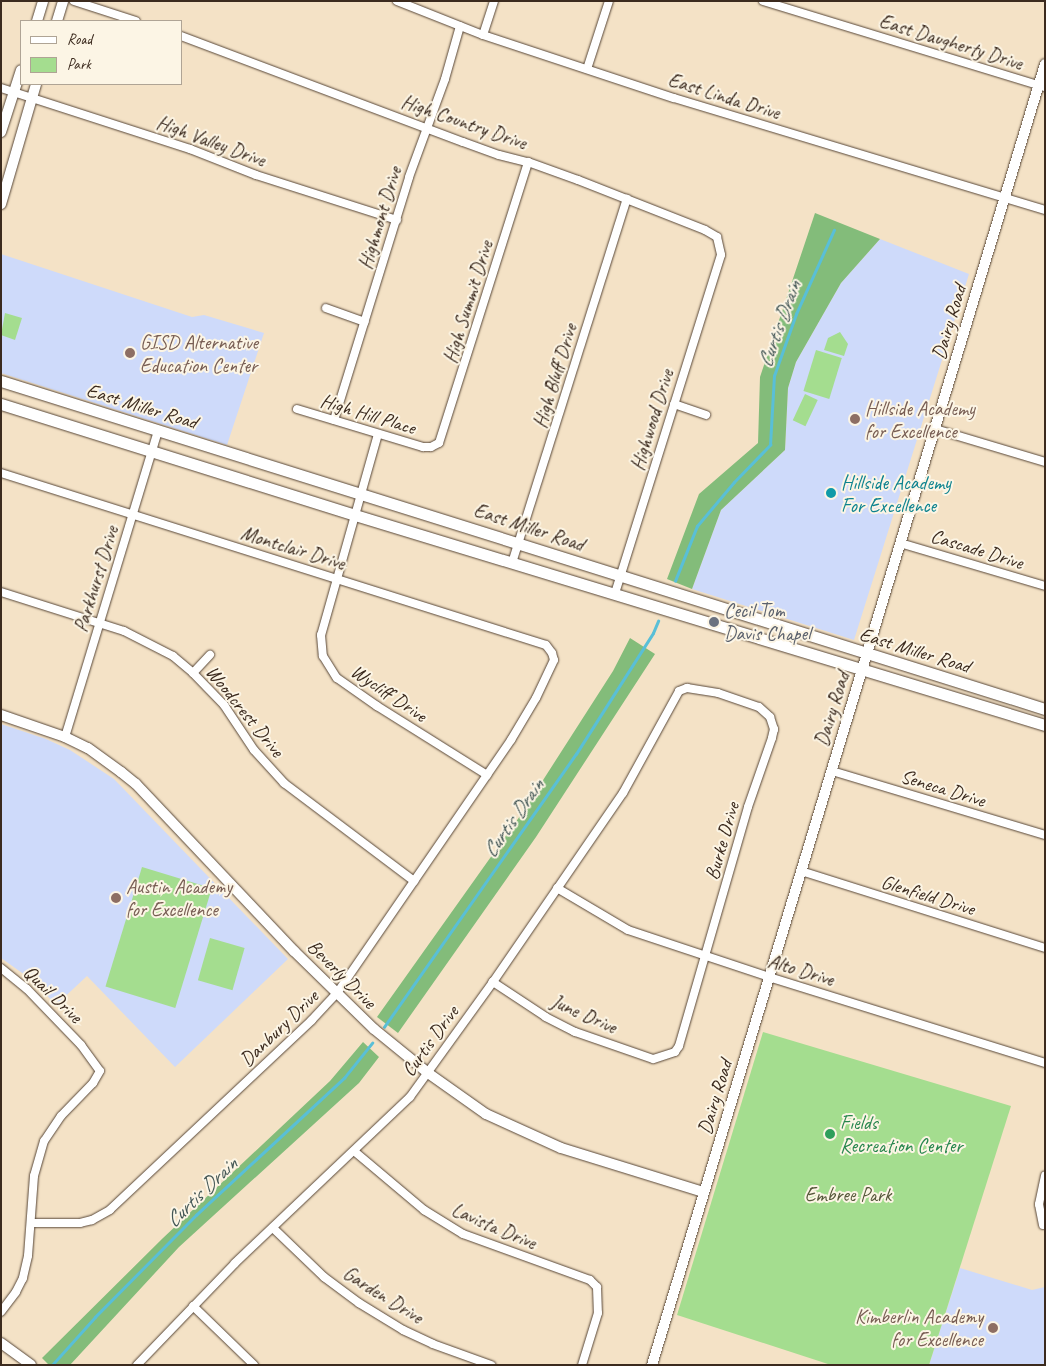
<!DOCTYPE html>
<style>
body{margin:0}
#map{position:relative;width:1046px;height:1366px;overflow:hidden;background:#f4e2c6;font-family:Caveat,sans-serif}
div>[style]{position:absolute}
.built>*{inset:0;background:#cedafa}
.green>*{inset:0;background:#a4dd8f;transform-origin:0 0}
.forest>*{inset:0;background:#83bc7a}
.stream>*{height:2.5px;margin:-1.25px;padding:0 1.25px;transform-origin:1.25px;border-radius:1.25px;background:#59bfd7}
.roads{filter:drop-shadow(0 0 1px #574637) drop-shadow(0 0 1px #574637)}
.minor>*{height:8px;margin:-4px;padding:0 4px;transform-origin:4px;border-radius:4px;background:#fff}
.tertiary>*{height:10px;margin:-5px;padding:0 5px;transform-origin:5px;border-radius:5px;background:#fff}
.secondary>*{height:11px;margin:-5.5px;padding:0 5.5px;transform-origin:5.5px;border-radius:5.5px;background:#fff}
.dots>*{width:14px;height:14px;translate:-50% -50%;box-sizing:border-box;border:2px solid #fcf5e5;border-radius:50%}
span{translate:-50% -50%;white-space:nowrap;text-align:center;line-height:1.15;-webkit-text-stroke:4px #fcf5e5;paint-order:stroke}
.street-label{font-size:20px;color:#3b2a1e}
.education-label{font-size:20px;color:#785e54}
.left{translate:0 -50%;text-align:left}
.right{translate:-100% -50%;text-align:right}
.culture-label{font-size:20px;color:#0d838f}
.worship-label{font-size:20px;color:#5b616d}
.leisure-label{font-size:20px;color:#27864d}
.park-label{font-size:20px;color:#55573a}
.water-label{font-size:21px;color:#445756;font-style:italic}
.frame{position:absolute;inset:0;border:2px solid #3b2a1e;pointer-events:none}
.legend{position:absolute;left:20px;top:20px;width:162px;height:65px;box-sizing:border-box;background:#fcf5e5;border:1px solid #afa495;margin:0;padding:6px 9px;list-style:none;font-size:15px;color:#3b2a1e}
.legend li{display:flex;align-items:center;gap:10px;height:25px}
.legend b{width:25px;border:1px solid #afa495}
</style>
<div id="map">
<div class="built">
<i style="clip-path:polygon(880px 239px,969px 274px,854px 640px,692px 589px,721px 510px,785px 450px,788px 388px,796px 362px,841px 283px)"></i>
<i style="clip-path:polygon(1px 254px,192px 317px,204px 315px,264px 333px,227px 445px,1px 373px)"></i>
<i style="clip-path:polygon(1px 724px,46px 739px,70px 750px,114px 779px,288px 959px,175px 1067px,87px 976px,56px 1005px,32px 980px,1px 958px)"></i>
<i style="clip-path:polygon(960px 1268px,1032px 1290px,1045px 1287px,1045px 1365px,929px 1365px)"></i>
</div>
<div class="green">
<i style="clip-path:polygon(5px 313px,22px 318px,15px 340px,1px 335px)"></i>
<i style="clip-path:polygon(840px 332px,848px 344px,844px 356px,824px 350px,828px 338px)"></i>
<i style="left:816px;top:350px;width:27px;height:43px;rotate:17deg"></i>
<i style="left:805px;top:394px;width:14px;height:29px;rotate:25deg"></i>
<i style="left:142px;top:867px;width:73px;height:125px;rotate:17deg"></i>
<i style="left:210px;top:938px;width:36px;height:44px;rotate:16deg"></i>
<i style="clip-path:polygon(763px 1032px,1011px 1106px,929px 1365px,831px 1365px,677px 1315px)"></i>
</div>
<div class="forest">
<i style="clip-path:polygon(815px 213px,880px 239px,841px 283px,796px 362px,788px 388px,785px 450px,721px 510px,692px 589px,667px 579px,699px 494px,758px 443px,760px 377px)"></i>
<i style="clip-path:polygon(630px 638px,655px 654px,536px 837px,398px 1033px,377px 1017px,520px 816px,613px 671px)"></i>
<i style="clip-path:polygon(363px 1042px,379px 1057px,359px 1083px,179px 1247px,70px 1365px,49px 1365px,42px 1358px,163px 1238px,330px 1081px)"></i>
</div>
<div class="stream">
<i style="left:675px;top:581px;width:59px;rotate:-68.2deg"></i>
<i style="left:697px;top:526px;width:57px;rotate:-49.9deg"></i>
<i style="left:734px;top:482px;width:52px;rotate:-45.8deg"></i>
<i style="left:770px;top:445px;width:69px;rotate:-86.7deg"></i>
<i style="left:774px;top:376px;width:66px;rotate:-70.5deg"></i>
<i style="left:796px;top:314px;width:92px;rotate:-65.7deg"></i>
<i style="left:384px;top:1027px;width:334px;rotate:-54.9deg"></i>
<i style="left:576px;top:754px;width:143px;rotate:-57.5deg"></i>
<i style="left:653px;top:633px;width:13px;rotate:-67deg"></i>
<i style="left:52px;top:1365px;width:64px;rotate:-48.1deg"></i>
<i style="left:95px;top:1317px;width:144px;rotate:-45.3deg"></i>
<i style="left:196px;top:1215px;width:202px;rotate:-42.8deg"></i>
<i style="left:344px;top:1078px;width:45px;rotate:-51.3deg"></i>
</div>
<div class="roads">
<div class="minor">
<i style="left:74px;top:1px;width:65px;rotate:17.9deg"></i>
<i style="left:397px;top:1px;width:92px;rotate:21.6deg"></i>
<i style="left:483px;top:35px;width:201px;rotate:18.3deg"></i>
<i style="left:674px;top:98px;width:388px;rotate:16.8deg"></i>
<i style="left:763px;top:1px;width:295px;rotate:17deg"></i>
<i style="left:483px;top:35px;width:36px;rotate:-72deg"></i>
<i style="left:181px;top:36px;width:301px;rotate:20.6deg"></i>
<i style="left:463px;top:142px;width:38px;rotate:20deg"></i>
<i style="left:499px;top:155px;width:30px;rotate:14deg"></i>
<i style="left:528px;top:162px;width:53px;rotate:19.8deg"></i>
<i style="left:578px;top:180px;width:136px;rotate:21.5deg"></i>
<i style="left:705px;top:230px;width:14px;rotate:30deg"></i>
<i style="left:717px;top:237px;width:18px;rotate:77deg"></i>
<i style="left:721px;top:255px;width:355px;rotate:107.4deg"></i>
<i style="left:587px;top:69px;width:71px;rotate:-72.1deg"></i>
<i style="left:1px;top:88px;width:199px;rotate:17.9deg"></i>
<i style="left:190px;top:149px;width:71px;rotate:21.5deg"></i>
<i style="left:256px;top:175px;width:148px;rotate:17.7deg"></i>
<i style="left:326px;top:308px;width:41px;rotate:19.7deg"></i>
<i style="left:674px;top:404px;width:34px;rotate:19deg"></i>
<i style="left:297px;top:409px;width:132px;rotate:16.8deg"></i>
<i style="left:423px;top:447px;width:8px"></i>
<i style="left:431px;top:447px;width:9px;rotate:-27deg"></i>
<i style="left:439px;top:443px;width:295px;rotate:-72.4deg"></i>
<i style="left:334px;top:420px;width:254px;rotate:-72.8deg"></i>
<i style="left:409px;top:177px;width:104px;rotate:-69.8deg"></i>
<i style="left:445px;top:79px;width:55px;rotate:-74.2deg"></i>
<i style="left:935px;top:429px;width:115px;rotate:16.7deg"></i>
<i style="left:378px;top:434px;width:209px;rotate:105.8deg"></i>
<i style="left:321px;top:635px;width:21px;rotate:85deg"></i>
<i style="left:323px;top:656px;width:26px;rotate:58deg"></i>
<i style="left:337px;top:678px;width:49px;rotate:35deg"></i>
<i style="left:377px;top:706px;width:130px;rotate:32.1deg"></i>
<i style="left:1px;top:473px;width:571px;rotate:17.52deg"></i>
<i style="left:546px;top:645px;width:10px;rotate:53deg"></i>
<i style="left:552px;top:653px;width:7px;rotate:74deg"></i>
<i style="left:554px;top:660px;width:42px;rotate:115.3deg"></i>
<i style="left:536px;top:698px;width:49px;rotate:120.8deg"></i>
<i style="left:511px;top:740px;width:307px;rotate:124.5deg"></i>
<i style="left:337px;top:993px;width:37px;rotate:133deg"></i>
<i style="left:312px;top:1020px;width:277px;rotate:136.8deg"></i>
<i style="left:110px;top:1210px;width:21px;rotate:151deg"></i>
<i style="left:92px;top:1220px;width:12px;rotate:166deg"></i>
<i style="left:80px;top:1223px;width:49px;rotate:180deg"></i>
<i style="left:900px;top:543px;width:151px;rotate:16.5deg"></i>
<i style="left:512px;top:563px;width:382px;rotate:-72.5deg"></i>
<i style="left:1px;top:592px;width:129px;rotate:17.6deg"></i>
<i style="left:124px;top:631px;width:55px;rotate:27deg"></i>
<i style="left:173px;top:656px;width:26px;rotate:40deg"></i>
<i style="left:193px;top:673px;width:45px;rotate:45.9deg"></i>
<i style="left:224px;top:705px;width:54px;rotate:56.3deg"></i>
<i style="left:254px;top:750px;width:45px;rotate:47.7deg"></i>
<i style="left:284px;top:783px;width:163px;rotate:37deg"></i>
<i style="left:193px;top:673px;width:25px;rotate:-47deg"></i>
<i style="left:65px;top:737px;width:321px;rotate:-73.1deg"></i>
<i style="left:832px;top:771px;width:222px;rotate:16.7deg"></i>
<i style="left:801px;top:871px;width:256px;rotate:17.5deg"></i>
<i style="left:557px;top:888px;width:82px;rotate:30.6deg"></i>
<i style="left:628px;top:930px;width:149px;rotate:18.4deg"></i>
<i style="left:769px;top:977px;width:289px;rotate:17.3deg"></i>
<i style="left:1px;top:968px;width:33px;rotate:39deg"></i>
<i style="left:27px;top:989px;width:78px;rotate:46deg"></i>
<i style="left:81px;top:1045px;width:32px;rotate:54deg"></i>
<i style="left:100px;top:1071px;width:14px;rotate:120deg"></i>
<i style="left:93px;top:1083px;width:46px;rotate:134.1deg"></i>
<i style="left:61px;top:1116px;width:30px;rotate:124deg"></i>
<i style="left:44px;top:1141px;width:36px;rotate:106deg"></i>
<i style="left:34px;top:1176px;width:80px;rotate:94.3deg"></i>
<i style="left:28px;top:1256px;width:23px;rotate:103deg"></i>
<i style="left:23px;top:1278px;width:16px;rotate:117deg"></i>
<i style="left:16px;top:1292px;width:25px;rotate:127deg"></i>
<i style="left:354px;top:1151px;width:92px;rotate:40.1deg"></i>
<i style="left:424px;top:1210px;width:46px;rotate:31.6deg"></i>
<i style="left:463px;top:1234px;width:135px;rotate:19.9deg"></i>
<i style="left:590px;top:1280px;width:10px;rotate:45deg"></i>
<i style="left:597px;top:1287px;width:26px;rotate:88deg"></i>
<i style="left:598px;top:1313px;width:54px;rotate:107.1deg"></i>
<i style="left:1043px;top:1225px;width:21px;rotate:-101deg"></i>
<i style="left:1039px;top:1204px;width:29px;rotate:-78deg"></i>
<i style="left:273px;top:1228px;width:71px;rotate:43.9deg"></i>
<i style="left:324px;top:1277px;width:44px;rotate:36.6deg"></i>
<i style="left:359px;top:1303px;width:52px;rotate:31.5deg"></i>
<i style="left:403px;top:1330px;width:33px;rotate:25deg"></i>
<i style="left:433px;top:1344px;width:62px;rotate:19.9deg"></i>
<i style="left:193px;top:1306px;width:85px;rotate:44deg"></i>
<i style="left:137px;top:1365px;width:141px;rotate:-46.1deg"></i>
<i style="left:235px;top:1263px;width:241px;rotate:-43.5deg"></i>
<i style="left:410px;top:1097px;width:142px;rotate:-54.2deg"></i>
<i style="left:493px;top:982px;width:229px;rotate:-55.5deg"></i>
<i style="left:623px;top:793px;width:116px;rotate:-61.2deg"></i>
<i style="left:679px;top:691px;width:9px;rotate:-21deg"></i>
<i style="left:687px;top:688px;width:31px;rotate:9deg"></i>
<i style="left:718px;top:693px;width:43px;rotate:18.9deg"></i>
<i style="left:759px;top:707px;width:15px;rotate:42deg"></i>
<i style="left:770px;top:717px;width:13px;rotate:72deg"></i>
<i style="left:774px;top:729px;width:9px;rotate:103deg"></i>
<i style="left:772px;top:738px;width:73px;rotate:109.2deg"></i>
<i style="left:748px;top:807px;width:249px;rotate:106.1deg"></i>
<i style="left:679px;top:1046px;width:7px;rotate:124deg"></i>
<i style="left:675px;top:1052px;width:23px;rotate:162deg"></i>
<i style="left:653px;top:1059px;width:83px;rotate:-160.9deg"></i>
<i style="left:575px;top:1032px;width:33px;rotate:-153deg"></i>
<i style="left:546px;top:1017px;width:64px;rotate:-146.6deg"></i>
</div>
<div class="tertiary">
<i style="left:37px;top:21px;width:21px;rotate:-73deg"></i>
<i style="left:57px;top:21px;width:21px;rotate:-73deg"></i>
<i style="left:1px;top:132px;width:65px;rotate:-72.1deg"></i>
<i style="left:1px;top:204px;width:125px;rotate:-73.7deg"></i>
<i style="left:1px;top:715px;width:68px;rotate:19deg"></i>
<i style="left:65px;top:737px;width:25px;rotate:26deg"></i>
<i style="left:88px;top:748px;width:41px;rotate:36deg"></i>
<i style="left:121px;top:772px;width:19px;rotate:39deg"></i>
<i style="left:136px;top:784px;width:230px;rotate:46.6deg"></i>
<i style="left:294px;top:951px;width:112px;rotate:44.3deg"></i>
<i style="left:374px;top:1029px;width:70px;rotate:39.2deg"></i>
<i style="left:428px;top:1073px;width:71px;rotate:35.3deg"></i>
<i style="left:486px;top:1114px;width:82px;rotate:24.4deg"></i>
<i style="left:561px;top:1148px;width:149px;rotate:17.2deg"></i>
<i style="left:1px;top:1343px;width:37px;rotate:36deg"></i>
<i style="left:652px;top:1365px;width:1359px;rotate:-73.19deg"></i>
</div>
<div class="secondary">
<i style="left:1px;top:381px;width:1094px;rotate:17.44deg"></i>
<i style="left:1px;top:404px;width:371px;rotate:17.4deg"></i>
<i style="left:355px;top:515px;width:721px;rotate:16.93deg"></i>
</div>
</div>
<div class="dots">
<i style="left:130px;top:353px;background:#8d6e63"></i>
<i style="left:855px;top:419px;background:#8d6e63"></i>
<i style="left:831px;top:493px;background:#0f9aa8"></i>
<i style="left:714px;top:622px;background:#6b7280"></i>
<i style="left:116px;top:898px;background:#8d6e63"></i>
<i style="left:830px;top:1134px;background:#2e9e5b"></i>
<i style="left:993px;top:1328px;background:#8d6e63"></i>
</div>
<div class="street-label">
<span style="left:951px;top:42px;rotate:17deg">East Daugherty Drive</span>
<span style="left:724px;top:96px;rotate:17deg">East Linda Drive</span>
<span style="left:464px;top:122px;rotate:19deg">High Country Drive</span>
<span style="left:211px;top:141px;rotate:20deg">High Valley Drive</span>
<span style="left:380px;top:218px;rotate:-73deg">Highmont Drive</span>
<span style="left:468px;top:302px;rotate:-73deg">High Summit Drive</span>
<span style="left:949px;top:322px;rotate:-73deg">Dairy Road</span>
<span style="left:555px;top:376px;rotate:-73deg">High Bluff Drive</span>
<span style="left:142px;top:406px;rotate:17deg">East Miller Road</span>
<span style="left:368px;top:414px;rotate:17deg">High Hill Place</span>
<span style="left:652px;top:420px;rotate:-73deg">Highwood Drive</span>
<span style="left:529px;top:527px;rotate:18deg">East Miller Road</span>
<span style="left:293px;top:548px;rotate:17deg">Montclair Drive</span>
<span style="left:977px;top:549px;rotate:17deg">Cascade Drive</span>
<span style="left:96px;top:579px;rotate:-73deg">Parkhurst Drive</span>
<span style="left:915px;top:650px;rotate:17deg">East Miller Road</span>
<span style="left:389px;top:693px;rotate:34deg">Wycliff Drive</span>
<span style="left:832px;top:709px;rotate:-73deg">Dairy Road</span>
<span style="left:245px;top:711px;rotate:51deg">Woodcrest Drive</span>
<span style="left:943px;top:788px;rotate:17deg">Seneca Drive</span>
<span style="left:722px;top:841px;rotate:-74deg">Burke Drive</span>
<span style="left:928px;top:895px;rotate:17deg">Glenfield Drive</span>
<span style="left:801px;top:970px;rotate:17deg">Alto Drive</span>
<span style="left:342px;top:974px;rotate:45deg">Beverly Drive</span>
<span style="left:53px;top:994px;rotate:44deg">Quail Drive</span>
<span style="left:584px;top:1014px;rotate:24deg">June Drive</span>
<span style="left:279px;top:1028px;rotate:-44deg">Danbury Drive</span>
<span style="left:430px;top:1041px;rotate:-54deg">Curtis Drive</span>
<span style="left:715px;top:1097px;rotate:-73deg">Dairy Road</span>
<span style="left:494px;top:1226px;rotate:23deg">Lavista Drive</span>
<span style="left:383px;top:1295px;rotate:32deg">Garden Drive</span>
</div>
<div class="education-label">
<span class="left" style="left:140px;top:354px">GISD Alternative<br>Education Center</span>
<span class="left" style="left:865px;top:420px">Hillside Academy<br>for Excellence</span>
<span class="left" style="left:126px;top:898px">Austin Academy<br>for Excellence</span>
<span class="right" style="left:983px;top:1328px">Kimberlin Academy<br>for Excellence</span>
</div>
<div class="culture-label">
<span class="left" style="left:841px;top:494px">Hillside Academy<br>For Excellence</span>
</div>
<div class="worship-label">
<span class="left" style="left:724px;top:622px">Cecil Tom<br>Davis Chapel</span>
</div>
<div class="leisure-label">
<span class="left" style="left:840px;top:1134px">Fields<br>Recreation Center</span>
</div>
<div class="park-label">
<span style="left:848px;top:1194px">Embree Park</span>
</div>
<div class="water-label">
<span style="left:779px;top:324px;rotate:-70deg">Curtis Drain</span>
<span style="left:513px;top:818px;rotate:-55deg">Curtis Drain</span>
<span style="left:201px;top:1192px;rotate:-44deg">Curtis Drain</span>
</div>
<div class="frame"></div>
<ul class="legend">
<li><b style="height:6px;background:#fff"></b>Road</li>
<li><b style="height:14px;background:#a4dd8f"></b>Park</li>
</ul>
</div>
